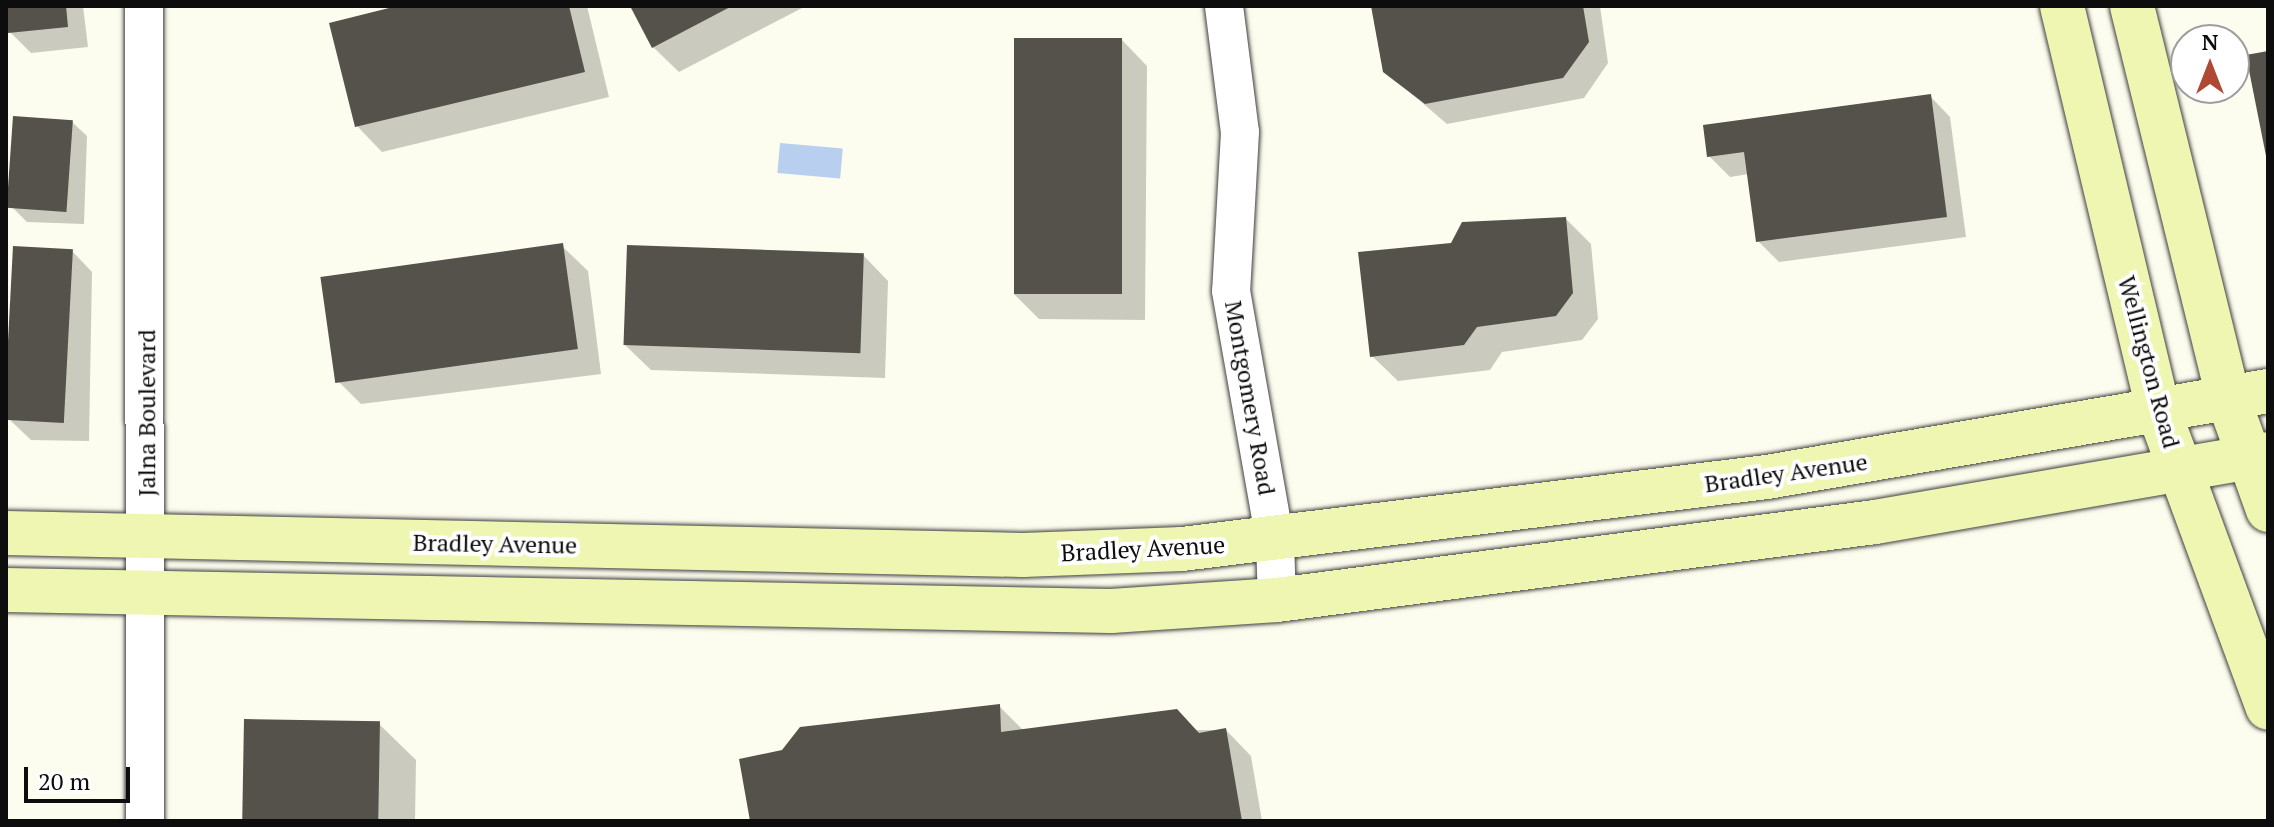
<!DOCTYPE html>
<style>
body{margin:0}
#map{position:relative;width:2274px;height:827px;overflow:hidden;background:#fdfdef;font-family:"PT Serif",serif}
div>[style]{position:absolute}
.water>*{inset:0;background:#b9cfef;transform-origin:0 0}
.shadow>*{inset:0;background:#0003}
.building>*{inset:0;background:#55514b;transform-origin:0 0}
.roads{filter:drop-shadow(0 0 2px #404040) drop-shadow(0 0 2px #404040)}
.tertiary>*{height:38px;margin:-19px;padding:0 19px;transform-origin:19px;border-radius:19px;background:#fff}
.secondary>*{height:44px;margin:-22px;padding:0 22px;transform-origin:22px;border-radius:22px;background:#eef6b1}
span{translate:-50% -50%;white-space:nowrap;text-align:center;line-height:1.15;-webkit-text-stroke:8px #fff;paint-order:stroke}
.street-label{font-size:24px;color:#0d0d0d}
.frame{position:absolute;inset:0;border:8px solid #0d0d0d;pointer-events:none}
.north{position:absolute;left:2170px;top:24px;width:80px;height:80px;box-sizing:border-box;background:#fff;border:2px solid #9e9e9e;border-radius:50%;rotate:0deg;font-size:22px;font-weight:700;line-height:32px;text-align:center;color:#0d0d0d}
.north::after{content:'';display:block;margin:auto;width:28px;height:36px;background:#ae4a34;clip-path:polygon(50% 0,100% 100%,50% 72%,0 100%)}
.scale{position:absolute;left:24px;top:767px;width:106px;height:36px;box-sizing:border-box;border:4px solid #0d0d0d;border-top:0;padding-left:10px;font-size:24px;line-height:28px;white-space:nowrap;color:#0d0d0d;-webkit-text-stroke:6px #fff;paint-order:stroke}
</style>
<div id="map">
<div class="water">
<i style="left:780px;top:143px;width:63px;height:30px;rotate:5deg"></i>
</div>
<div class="shadow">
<i style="clip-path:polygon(8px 6px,83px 6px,88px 47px,31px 53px,10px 32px)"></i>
<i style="clip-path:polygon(406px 6px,587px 6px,609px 97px,382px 152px,357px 126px)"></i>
<i style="clip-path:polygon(632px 6px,806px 6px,679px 72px,653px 47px)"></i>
<i style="clip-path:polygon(1373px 6px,1600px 6px,1608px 63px,1584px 98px,1447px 124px,1385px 71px)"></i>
<i style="clip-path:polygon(1122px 40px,1147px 66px,1145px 320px,1039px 319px,1014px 294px)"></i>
<i style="clip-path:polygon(1930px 96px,1950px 117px,1966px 237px,1779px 262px,1758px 241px,1749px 174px,1730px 177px,1709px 156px)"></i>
<i style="clip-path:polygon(72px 122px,87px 136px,84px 224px,27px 222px,13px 208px)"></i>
<i style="clip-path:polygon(1566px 219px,1591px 244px,1598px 319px,1582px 340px,1502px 352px,1490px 370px,1398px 381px,1372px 356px,1453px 245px)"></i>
<i style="clip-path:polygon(562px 246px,588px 271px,601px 374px,361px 404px,335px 378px)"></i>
<i style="clip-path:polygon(72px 251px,92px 272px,89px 441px,31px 440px,10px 420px)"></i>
<i style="clip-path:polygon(863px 255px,888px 281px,885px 378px,651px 370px,625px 345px)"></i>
<i style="clip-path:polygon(999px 706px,1024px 731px,1226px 730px,1251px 756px,1262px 821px,753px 821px)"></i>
<i style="clip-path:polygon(379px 724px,416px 760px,415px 821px,244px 821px)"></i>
</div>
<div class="building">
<i style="clip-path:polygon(6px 6px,66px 6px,68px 27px,8px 33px)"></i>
<i style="clip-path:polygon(397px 6px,569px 6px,585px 72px,355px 127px,329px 23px)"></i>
<i style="clip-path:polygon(630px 6px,732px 6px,652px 48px)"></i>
<i style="clip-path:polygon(1371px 6px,1583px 6px,1589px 42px,1563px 78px,1425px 104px,1383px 72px)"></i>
<i style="left:1014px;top:38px;width:108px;height:256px"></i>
<i style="clip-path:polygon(2268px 51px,2268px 161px,2267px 161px,2246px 55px)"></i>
<i style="clip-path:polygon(1931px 94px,1947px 217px,1756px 242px,1744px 152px,1707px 157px,1703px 125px)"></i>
<i style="left:13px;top:116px;width:60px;height:92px;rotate:4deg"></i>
<i style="clip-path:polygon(1566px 217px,1573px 293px,1556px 316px,1477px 327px,1464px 345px,1370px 357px,1358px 252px,1451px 243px,1462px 222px)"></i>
<i style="left:563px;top:243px;width:107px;height:245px;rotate:82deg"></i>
<i style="left:627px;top:245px;width:237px;height:100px;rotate:2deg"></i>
<i style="left:13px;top:246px;width:60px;height:174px;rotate:3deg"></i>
<i style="clip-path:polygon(1000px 704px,1001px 732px,1177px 709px,1199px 733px,1226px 728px,1242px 821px,750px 821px,739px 759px,782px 750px,800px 727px)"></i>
<i style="left:244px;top:719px;width:136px;height:102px;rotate:1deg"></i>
</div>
<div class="roads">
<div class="tertiary">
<i style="left:144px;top:6px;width:815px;rotate:89.93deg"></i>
<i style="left:1224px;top:6px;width:127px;rotate:82.8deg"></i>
<i style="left:1240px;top:132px;width:159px;rotate:93.2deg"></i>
<i style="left:1231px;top:291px;width:254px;rotate:80deg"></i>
<i style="left:1275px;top:541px;width:59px;rotate:88.1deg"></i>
</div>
<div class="secondary">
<i style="left:2062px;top:6px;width:417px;rotate:76.6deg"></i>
<i style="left:2159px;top:412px;width:315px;rotate:69.8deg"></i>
<i style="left:2132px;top:6px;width:404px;rotate:76.2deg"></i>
<i style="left:2228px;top:398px;width:119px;rotate:70.3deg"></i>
<i style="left:6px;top:533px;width:1017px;rotate:1.24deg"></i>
<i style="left:1023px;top:555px;width:159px;rotate:-2.2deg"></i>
<i style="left:1182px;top:549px;width:589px;rotate:-7.02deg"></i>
<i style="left:1767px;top:477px;width:508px;rotate:-9.74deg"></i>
<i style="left:6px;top:590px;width:1105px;rotate:1.09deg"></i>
<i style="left:1111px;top:611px;width:166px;rotate:-3.8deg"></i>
<i style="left:1277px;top:600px;width:603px;rotate:-7.43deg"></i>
<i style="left:1875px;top:522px;width:399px;rotate:-9.8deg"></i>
</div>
</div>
<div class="street-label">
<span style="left:2149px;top:362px;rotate:75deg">Wellington Road</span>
<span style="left:1250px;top:398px;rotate:80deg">Montgomery Road</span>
<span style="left:147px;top:413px;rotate:-90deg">Jalna Boulevard</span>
<span style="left:1786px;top:473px;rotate:-8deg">Bradley Avenue</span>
<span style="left:495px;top:544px;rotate:1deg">Bradley Avenue</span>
<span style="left:1143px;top:549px;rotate:-3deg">Bradley Avenue</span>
</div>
<div class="frame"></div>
<div class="north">N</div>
<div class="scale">20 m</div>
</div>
